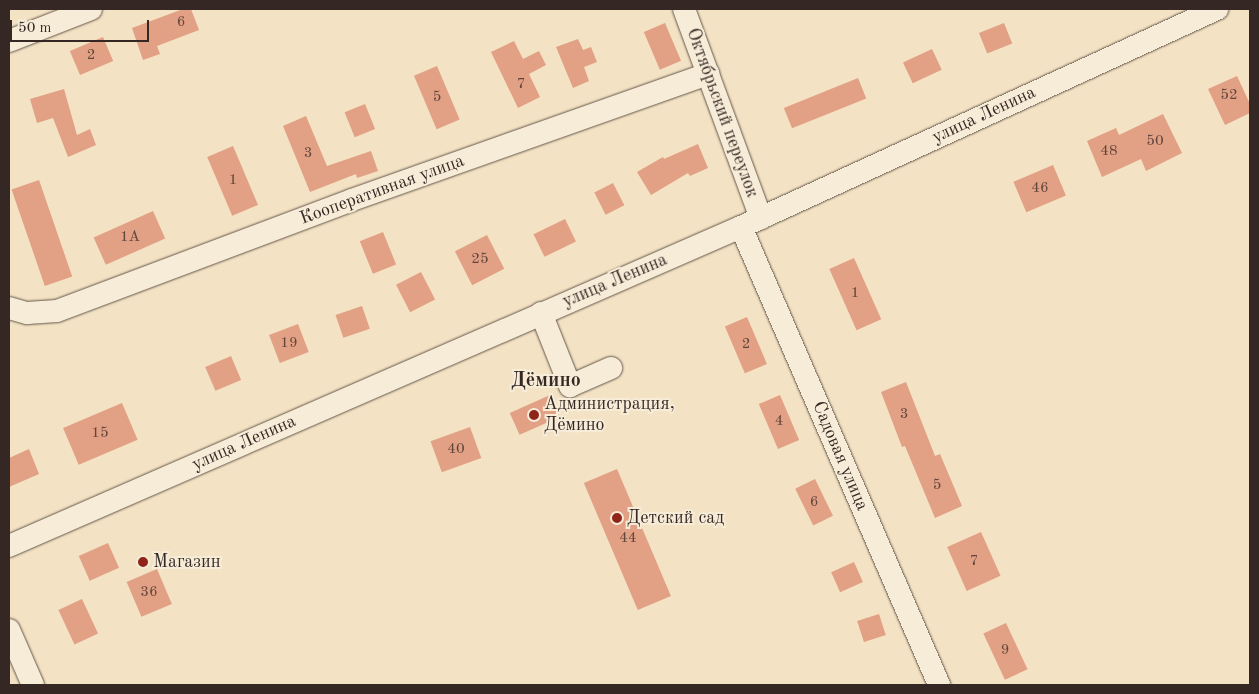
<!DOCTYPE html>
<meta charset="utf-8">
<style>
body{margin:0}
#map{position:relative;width:1259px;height:694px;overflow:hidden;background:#f3e2c3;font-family:"Old Standard TT",serif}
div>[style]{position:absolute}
.building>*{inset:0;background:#e2a084;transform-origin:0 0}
.roads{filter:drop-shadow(0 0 1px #64564b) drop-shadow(0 0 1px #64564b)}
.minor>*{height:22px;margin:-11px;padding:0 11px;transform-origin:11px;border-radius:11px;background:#f7ecd8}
.dots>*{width:14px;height:14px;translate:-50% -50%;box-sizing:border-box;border:2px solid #f7ecd8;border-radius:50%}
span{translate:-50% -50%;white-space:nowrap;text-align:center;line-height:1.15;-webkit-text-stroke:4px #f7ecd8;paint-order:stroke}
.number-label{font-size:15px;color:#60453b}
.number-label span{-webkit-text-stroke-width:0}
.street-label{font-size:18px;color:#352723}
.poi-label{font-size:18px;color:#352723}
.left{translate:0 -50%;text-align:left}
.quarter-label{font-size:20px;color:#352723;font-weight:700}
.frame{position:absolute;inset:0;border:10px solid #352723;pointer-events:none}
.scale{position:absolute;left:10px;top:20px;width:139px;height:22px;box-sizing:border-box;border:2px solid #352723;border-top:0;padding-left:6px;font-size:15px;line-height:18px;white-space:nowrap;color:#352723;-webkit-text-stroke:4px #f7ecd8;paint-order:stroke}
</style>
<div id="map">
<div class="building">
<i style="clip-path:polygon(183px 9px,191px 9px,199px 30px,157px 46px,160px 54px,143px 60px,132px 28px)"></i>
<i style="left:665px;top:23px;width:41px;height:23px;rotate:67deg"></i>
<i style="left:1004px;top:23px;width:22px;height:27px;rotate:68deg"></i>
<i style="left:103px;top:37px;width:26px;height:36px;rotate:67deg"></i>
<i style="clip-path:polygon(578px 39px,583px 50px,591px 47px,597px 62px,584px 67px,589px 81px,573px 88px,556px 47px)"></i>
<i style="clip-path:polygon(514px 41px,523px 59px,539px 51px,546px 65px,529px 74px,540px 97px,518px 108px,491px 52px)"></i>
<i style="left:932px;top:49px;width:23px;height:32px;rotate:65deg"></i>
<i style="left:437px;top:66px;width:58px;height:25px;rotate:67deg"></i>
<i style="clip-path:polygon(1237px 76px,1250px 104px,1250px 113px,1225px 125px,1208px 89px)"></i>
<i style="left:858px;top:78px;width:22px;height:80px;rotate:68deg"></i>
<i style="clip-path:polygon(64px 89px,77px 135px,90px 129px,96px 145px,68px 157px,53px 118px,37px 123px,30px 99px)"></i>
<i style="left:365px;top:104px;width:27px;height:22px;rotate:68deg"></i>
<i style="clip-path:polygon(1163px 114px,1182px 153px,1146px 171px,1141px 159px,1102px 177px,1087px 141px,1116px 128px,1119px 135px)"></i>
<i style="clip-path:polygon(306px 116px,327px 166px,371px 151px,378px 171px,357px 178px,356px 174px,310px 192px,283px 126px)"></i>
<i style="clip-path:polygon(698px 144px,708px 168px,690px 176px,688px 173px,651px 195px,637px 172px,663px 157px,664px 159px)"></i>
<i style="left:233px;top:146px;width:64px;height:28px;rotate:67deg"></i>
<i style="left:1053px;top:165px;width:33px;height:43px;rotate:67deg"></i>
<i style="left:39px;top:180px;width:102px;height:29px;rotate:71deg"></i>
<i style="left:613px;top:183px;width:25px;height:21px;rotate:63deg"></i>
<i style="left:153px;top:211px;width:30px;height:65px;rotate:66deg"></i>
<i style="left:565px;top:219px;width:25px;height:35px;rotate:64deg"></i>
<i style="left:383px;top:232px;width:35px;height:25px;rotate:68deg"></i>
<i style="left:487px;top:235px;width:38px;height:36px;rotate:63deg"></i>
<i style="left:854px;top:258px;width:67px;height:27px;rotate:66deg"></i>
<i style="left:421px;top:272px;width:31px;height:28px;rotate:63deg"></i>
<i style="left:362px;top:306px;width:24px;height:28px;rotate:71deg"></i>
<i style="left:747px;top:317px;width:51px;height:24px;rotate:67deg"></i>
<i style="left:298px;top:324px;width:30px;height:31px;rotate:69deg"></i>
<i style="left:231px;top:356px;width:26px;height:28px;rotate:67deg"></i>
<i style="clip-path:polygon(906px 382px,935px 456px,940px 454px,962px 506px,935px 518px,905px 446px,902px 447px,881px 392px)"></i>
<i style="left:550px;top:395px;width:24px;height:44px;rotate:66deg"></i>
<i style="left:780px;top:395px;width:49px;height:23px;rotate:67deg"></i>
<i style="left:122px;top:403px;width:40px;height:64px;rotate:67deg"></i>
<i style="left:470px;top:427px;width:33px;height:42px;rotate:70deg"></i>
<i style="clip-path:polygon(29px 449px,39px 474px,9px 487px,9px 458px)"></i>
<i style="left:617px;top:469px;width:138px;height:36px;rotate:67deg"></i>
<i style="left:815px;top:479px;width:41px;height:22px;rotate:64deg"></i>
<i style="left:981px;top:532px;width:48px;height:37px;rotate:66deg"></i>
<i style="left:108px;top:543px;width:27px;height:32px;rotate:66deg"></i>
<i style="left:854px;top:562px;width:22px;height:25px;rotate:66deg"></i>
<i style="left:157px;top:569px;width:38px;height:33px;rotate:67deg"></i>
<i style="left:82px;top:599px;width:38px;height:26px;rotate:65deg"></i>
<i style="left:879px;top:614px;width:22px;height:23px;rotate:72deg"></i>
<i style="left:1006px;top:623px;width:51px;height:25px;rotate:65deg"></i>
</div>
<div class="roads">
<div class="minor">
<i style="left:684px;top:9px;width:223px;rotate:69.8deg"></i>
<i style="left:9px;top:41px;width:88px;rotate:-21.3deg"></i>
<i style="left:741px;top:227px;width:499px;rotate:66.6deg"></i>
<i style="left:9px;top:308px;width:19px;rotate:16deg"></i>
<i style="left:27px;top:313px;width:30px;rotate:-4deg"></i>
<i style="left:57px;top:311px;width:315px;rotate:-20.6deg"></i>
<i style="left:352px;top:200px;width:378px;rotate:-19.5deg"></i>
<i style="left:541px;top:313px;width:79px;rotate:68.3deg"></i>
<i style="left:570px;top:386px;width:45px;rotate:-23.7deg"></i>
<i style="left:9px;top:546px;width:798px;rotate:-23.55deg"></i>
<i style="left:741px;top:227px;width:524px;rotate:-24.61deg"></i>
<i style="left:9px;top:630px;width:60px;rotate:66.4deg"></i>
</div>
</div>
<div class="dots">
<i style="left:534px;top:415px;background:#8f2418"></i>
<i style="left:617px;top:518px;background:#8f2418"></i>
<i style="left:143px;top:562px;background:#8f2418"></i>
</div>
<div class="number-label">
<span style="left:181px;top:23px">6</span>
<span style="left:91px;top:56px">2</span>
<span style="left:521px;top:85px">7</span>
<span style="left:1229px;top:96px">52</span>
<span style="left:437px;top:98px">5</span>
<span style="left:1155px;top:142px">50</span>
<span style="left:1109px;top:152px">48</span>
<span style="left:308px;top:154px">3</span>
<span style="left:233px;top:181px">1</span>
<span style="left:1040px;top:189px">46</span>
<span style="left:130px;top:238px">1А</span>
<span style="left:480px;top:260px">25</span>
<span style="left:855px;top:294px">1</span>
<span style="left:289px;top:344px">19</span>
<span style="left:746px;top:345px">2</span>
<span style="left:904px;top:415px">3</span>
<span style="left:779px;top:422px">4</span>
<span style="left:100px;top:434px">15</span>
<span style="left:456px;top:450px">40</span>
<span style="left:937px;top:486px">5</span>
<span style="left:814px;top:503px">6</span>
<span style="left:628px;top:539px">44</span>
<span style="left:974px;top:562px">7</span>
<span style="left:149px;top:593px">36</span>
<span style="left:1005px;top:651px">9</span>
</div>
<div class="street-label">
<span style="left:722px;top:113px;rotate:70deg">Октябрьский переулок</span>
<span style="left:984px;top:115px;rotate:-25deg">улица Ленина</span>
<span style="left:382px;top:190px;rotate:-20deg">Кооперативная улица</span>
<span style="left:615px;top:281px;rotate:-23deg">улица Ленина</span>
<span style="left:244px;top:443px;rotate:-24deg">улица Ленина</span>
<span style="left:840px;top:456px;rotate:67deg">Садовая улица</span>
</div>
<div class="poi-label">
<span class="left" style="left:544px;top:415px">Администрация,<br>Дёмино</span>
<span class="left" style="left:627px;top:518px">Детский сад</span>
<span class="left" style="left:153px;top:562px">Магазин</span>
</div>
<div class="quarter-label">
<span style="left:546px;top:381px">Дёмино</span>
</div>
<div class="frame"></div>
<div class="scale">50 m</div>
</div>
